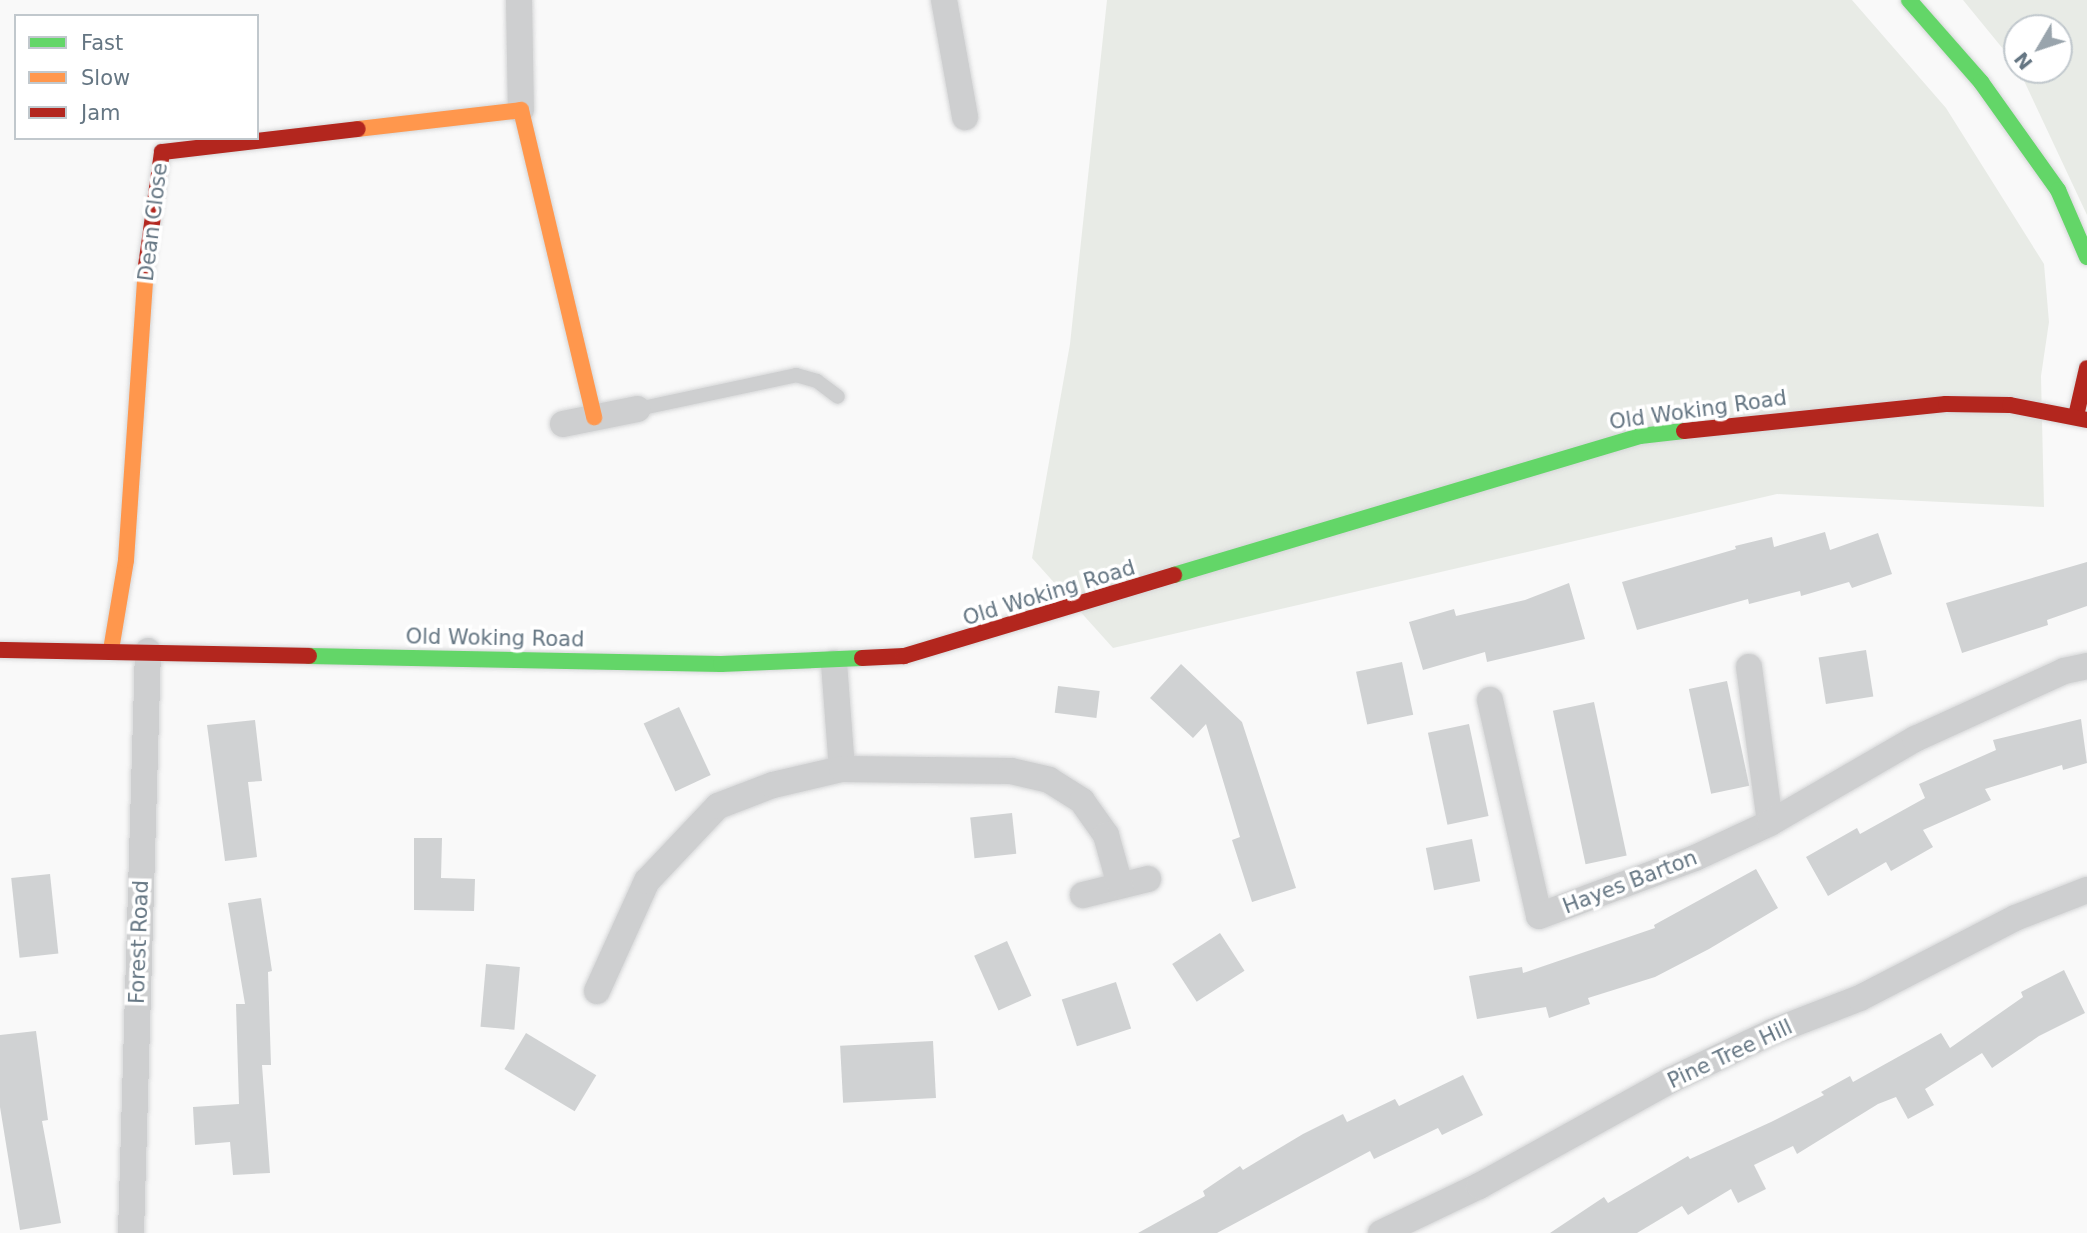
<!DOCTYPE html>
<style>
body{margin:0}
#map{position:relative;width:2087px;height:1233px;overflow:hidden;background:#f9f9f9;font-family:"DejaVu Sans",sans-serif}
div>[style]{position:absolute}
.green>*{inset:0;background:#e8ebe6}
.building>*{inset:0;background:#d0d2d3;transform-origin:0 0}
.roads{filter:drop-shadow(0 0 2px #d5d6d7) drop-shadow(0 0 2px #d5d6d7)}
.lane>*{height:14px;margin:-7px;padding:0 7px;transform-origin:7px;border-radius:7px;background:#cecfd0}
.street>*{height:26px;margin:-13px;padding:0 13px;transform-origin:13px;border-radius:13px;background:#cecfd0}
.fast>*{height:16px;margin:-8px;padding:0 8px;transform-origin:8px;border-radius:8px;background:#63d668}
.slow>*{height:16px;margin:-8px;padding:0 8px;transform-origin:8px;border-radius:8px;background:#ff974d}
.jam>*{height:16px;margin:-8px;padding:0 8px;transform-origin:8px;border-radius:8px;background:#b3261e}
span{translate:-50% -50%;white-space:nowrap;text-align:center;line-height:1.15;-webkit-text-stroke:7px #fff;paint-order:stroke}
.street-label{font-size:21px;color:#657683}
.legend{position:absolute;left:14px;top:14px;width:245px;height:126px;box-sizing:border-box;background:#fff;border:2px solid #c1c8cd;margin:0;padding:9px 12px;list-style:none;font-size:21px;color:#657683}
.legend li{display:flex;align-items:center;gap:14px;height:35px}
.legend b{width:35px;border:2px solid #c1c8cd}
.north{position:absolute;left:2003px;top:14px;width:70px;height:70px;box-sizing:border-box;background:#fff;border:2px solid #c1c8cd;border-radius:50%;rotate:231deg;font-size:19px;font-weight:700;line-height:28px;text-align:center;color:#657683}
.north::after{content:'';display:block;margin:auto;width:24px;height:32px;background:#99a4ac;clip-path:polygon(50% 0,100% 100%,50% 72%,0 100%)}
</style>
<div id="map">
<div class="green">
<i style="clip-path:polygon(1107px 0,1852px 0,1946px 108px,2044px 264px,2049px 322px,2041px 376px,2044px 507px,1777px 494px,1113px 648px,1032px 558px,1070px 344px)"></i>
<i style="clip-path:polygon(1963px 0,2087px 0,2087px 215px,2019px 70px,2059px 70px,2059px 28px,2017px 28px,2017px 66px)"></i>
</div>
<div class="building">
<i style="clip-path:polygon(1825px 532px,1830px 550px,1878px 533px,1892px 574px,1852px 588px,1849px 582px,1801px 596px,1800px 591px,1749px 604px,1748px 599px,1637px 630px,1622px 582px,1736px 549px,1735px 546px,1772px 537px,1774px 547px)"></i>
<i style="clip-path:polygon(2087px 562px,2087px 606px,2047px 620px,2048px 625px,1962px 653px,1946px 603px)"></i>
<i style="clip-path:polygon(1569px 583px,1585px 639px,1487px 662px,1485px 652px,1423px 670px,1409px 622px,1454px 609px,1456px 616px,1525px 600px)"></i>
<i style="left:1866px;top:650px;width:47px;height:48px;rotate:81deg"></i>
<i style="left:1402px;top:662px;width:54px;height:47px;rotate:78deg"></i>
<i style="clip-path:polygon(1181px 664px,1242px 722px,1296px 888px,1252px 902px,1232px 840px,1240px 837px,1206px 724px,1193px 738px,1150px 698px)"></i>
<i style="left:1727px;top:681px;width:107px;height:39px;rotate:78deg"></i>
<i style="left:1058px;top:686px;width:42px;height:27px;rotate:7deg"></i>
<i style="left:1594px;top:702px;width:157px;height:42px;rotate:78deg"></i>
<i style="left:679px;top:707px;width:75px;height:39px;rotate:65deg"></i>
<i style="clip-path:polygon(2081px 719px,2087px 763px,2063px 770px,2062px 765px,1985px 789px,1991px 800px,1923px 830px,1933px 847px,1891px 871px,1886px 862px,1828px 896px,1806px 857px,1857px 828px,1860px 834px,1925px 798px,1919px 784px,1996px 750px,1993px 740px)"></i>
<i style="clip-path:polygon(255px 720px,262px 781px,248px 782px,257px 857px,225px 861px,207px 725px)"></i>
<i style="left:1469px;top:724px;width:94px;height:42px;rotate:78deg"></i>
<i style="left:1012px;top:813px;width:41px;height:42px;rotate:84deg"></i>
<i style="clip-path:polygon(414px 838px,442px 838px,441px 878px,475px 879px,474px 911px,414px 910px)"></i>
<i style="left:1472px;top:839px;width:43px;height:47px;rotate:79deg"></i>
<i style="clip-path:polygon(1756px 869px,1778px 908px,1709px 949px,1655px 977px,1588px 998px,1590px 1004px,1549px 1018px,1546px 1007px,1477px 1019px,1469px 976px,1522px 967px,1523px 973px,1655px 928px,1654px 925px)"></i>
<i style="left:50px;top:874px;width:80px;height:39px;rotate:84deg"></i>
<i style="clip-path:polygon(261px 898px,272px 971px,268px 972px,271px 1065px,262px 1065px,270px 1173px,233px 1175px,230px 1142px,195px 1145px,193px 1107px,239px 1104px,236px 1004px,245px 1004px,228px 903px)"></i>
<i style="left:1220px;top:933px;width:45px;height:57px;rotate:57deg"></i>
<i style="left:1007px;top:941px;width:60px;height:36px;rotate:66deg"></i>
<i style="left:486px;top:964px;width:34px;height:63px;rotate:5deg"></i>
<i style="clip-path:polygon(2064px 970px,2085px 1013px,2039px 1036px,1992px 1068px,1982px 1053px,1925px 1089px,1934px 1105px,1908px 1119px,1896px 1097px,1878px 1104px,1797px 1154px,1793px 1146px,1754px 1165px,1766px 1189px,1738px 1203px,1731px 1189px,1688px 1215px,1682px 1206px,1637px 1233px,1550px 1233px,1604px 1197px,1608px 1203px,1688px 1156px,1690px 1159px,1771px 1122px,1824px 1095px,1821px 1092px,1850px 1076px,1853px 1082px,1941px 1033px,1950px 1048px,2023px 997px,2021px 992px)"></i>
<i style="left:1116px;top:982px;width:49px;height:57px;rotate:72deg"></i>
<i style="clip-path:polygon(36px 1031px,48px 1120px,42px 1121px,61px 1223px,20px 1230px,0 1107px,0 1035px)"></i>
<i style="left:526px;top:1033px;width:82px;height:42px;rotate:31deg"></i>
<i style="left:933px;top:1041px;width:57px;height:93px;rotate:87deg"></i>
<i style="clip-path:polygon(1463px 1075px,1483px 1115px,1442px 1135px,1438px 1128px,1374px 1159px,1370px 1151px,1217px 1233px,1138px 1233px,1205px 1196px,1203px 1191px,1240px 1166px,1243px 1170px,1303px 1134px,1343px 1114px,1347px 1122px,1395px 1099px,1399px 1106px)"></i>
</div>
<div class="roads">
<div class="lane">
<i style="left:638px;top:409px;width:162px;rotate:-12.1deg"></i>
<i style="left:796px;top:375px;width:22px;rotate:16deg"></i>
<i style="left:817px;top:381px;width:26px;rotate:37deg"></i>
</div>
<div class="street">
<i style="left:519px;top:0;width:110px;rotate:89deg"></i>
<i style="left:944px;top:0;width:119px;rotate:79.8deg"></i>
<i style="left:563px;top:424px;width:76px;rotate:-11.3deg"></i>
<i style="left:834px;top:663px;width:106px;rotate:85.7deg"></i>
<i style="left:1749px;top:667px;width:157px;rotate:82.3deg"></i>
<i style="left:1490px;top:700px;width:221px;rotate:77.2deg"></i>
<i style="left:1539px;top:916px;width:166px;rotate:-20.4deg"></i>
<i style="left:1695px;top:858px;width:83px;rotate:-25deg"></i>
<i style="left:1770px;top:823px;width:168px;rotate:-30.1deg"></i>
<i style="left:1915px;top:739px;width:164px;rotate:-24.5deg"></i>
<i style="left:2064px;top:671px;width:24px;rotate:-12deg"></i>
<i style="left:1083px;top:895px;width:67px;rotate:-13.8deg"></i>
<i style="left:597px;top:991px;width:121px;rotate:-65.6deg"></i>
<i style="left:647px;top:881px;width:103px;rotate:-46.6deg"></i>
<i style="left:718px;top:806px;width:59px;rotate:-20.9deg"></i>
<i style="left:773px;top:785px;width:71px;rotate:-13.1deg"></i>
<i style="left:842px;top:769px;width:169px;rotate:0.7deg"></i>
<i style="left:1011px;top:771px;width:39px;rotate:13deg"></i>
<i style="left:1049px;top:780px;width:39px;rotate:32deg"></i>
<i style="left:1082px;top:801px;width:42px;rotate:54.8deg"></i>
<i style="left:1106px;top:835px;width:52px;rotate:74.4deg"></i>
<i style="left:131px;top:1233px;width:582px;rotate:-88.33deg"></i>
<i style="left:1381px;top:1233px;width:109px;rotate:-25.6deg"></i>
<i style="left:1479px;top:1186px;width:219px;rotate:-28.9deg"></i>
<i style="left:1671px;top:1080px;width:112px;rotate:-25.4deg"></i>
<i style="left:1772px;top:1032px;width:94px;rotate:-21.1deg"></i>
<i style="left:1860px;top:998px;width:174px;rotate:-27.3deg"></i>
<i style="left:2015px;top:918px;width:77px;rotate:-21.3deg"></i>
</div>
<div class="fast">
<i style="left:1909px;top:0;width:109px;rotate:48.7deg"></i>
<i style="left:1981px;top:82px;width:133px;rotate:54.5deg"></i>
<i style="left:2058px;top:190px;width:73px;rotate:66.6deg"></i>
<i style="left:1174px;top:575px;width:486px;rotate:-16.6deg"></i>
<i style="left:1640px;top:436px;width:44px;rotate:-6.5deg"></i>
<i style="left:309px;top:656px;width:412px;rotate:1.1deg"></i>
<i style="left:721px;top:664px;width:141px;rotate:-2.4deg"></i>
</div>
<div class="slow">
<i style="left:358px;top:129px;width:164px;rotate:-6.6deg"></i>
<i style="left:521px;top:110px;width:316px;rotate:76.6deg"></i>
<i style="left:111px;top:650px;width:91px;rotate:-80.5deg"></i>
<i style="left:126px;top:560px;width:295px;rotate:-86.1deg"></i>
</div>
<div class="jam">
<i style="left:146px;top:266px;width:115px;rotate:-82deg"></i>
<i style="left:162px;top:152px;width:197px;rotate:-6.7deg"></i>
<i style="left:2076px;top:416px;width:49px;rotate:-77.1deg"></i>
<i style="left:1684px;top:431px;width:263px;rotate:-5.9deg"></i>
<i style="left:1946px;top:404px;width:64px;rotate:0.9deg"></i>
<i style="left:2010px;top:405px;width:78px;rotate:11deg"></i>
<i style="left:0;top:650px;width:309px;rotate:1.1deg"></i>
<i style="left:862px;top:658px;width:42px;rotate:-2.7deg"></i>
<i style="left:904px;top:656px;width:282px;rotate:-16.7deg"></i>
</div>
</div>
<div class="street-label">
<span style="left:153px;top:222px;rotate:-83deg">Dean Close</span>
<span style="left:1698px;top:410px;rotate:-8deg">Old Woking Road</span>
<span style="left:1049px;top:593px;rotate:-17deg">Old Woking Road</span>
<span style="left:495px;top:638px;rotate:1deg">Old Woking Road</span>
<span style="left:1630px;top:882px;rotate:-21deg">Hayes Barton</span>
<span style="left:139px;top:942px;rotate:-88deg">Forest Road</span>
<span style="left:1730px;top:1054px;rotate:-25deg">Pine Tree Hill</span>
</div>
<ul class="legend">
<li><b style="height:9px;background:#63d668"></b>Fast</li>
<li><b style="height:9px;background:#ff974d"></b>Slow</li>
<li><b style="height:9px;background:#b3261e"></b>Jam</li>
</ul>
<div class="north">N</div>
</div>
